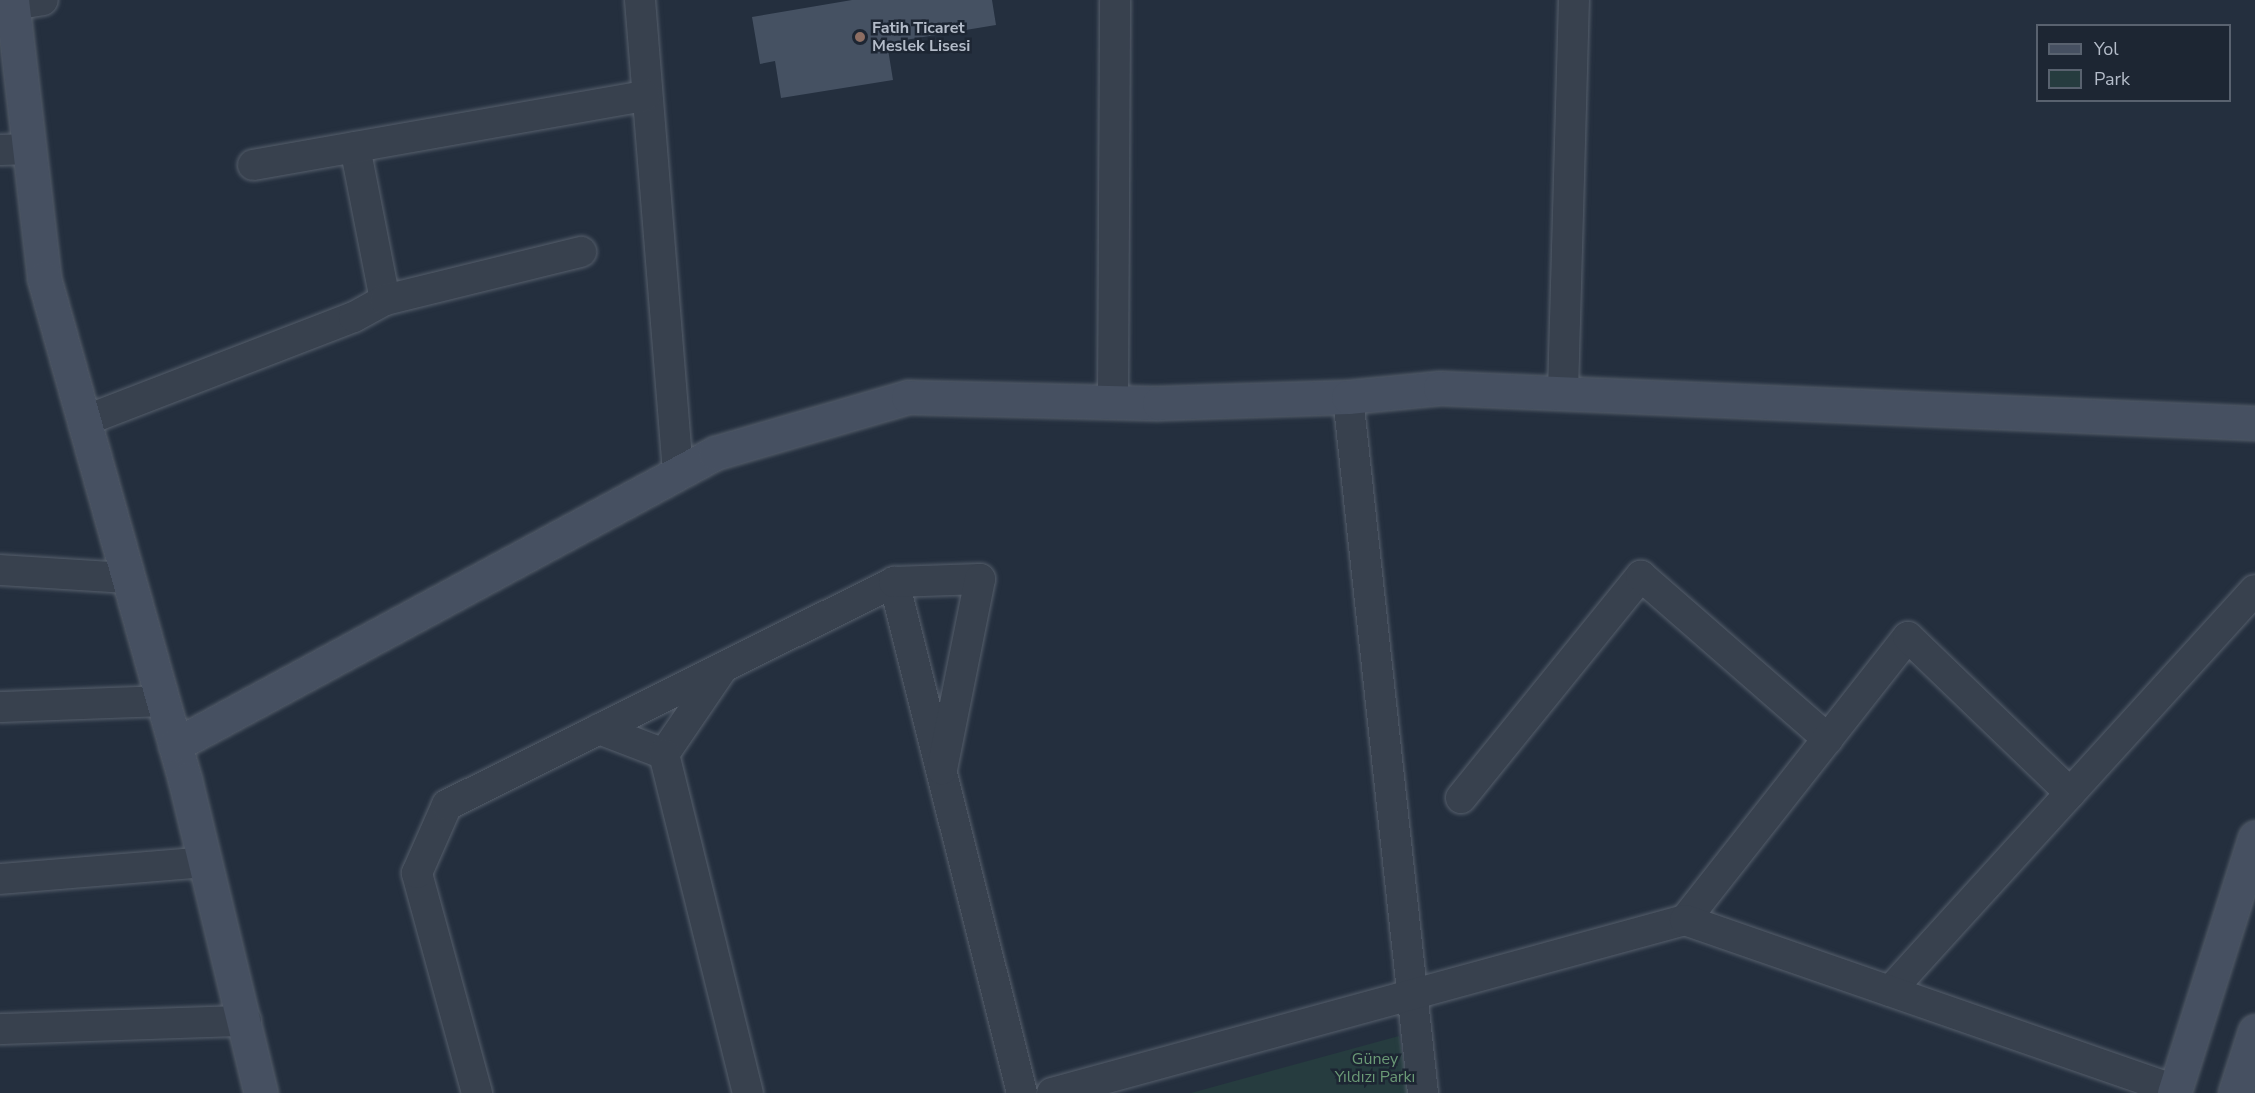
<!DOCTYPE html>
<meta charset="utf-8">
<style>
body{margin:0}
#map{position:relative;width:2255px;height:1093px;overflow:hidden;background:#242f3e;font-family:"Nunito Sans",sans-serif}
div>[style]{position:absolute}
.green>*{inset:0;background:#263c3f}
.building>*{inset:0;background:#455162}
.roads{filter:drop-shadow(0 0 2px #565f6c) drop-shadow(0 0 2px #565f6c)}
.street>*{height:30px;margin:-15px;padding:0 15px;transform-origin:15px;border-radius:15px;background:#38414e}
.secondary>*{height:33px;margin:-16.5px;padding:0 16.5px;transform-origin:16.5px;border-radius:16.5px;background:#465061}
.dots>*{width:16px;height:16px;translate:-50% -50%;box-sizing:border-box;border:3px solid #1d2633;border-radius:50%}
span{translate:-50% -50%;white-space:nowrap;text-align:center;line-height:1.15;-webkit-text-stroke:5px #1d2633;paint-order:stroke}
.poi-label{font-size:16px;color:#b4bcc9;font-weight:700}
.left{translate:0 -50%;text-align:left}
.park-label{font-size:16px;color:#6b9a76}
.legend{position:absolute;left:2036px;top:24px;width:195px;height:78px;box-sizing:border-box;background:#1d2633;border:2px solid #59626f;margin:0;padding:8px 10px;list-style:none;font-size:18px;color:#b4bcc9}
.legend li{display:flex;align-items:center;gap:12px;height:30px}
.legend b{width:30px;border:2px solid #59626f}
</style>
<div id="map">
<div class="green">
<i style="clip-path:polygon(1399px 1036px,1409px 1093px,1191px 1093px)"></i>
</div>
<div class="building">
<i style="clip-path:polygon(852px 0,992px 0,996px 25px,887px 43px,893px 80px,781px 98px,775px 61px,760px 64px,752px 17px)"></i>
</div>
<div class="roads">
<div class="street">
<i style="left:640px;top:0;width:474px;rotate:85.4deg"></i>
<i style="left:12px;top:5px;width:31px;rotate:-9deg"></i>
<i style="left:355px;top:147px;width:156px;rotate:78.9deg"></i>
<i style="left:0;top:150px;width:29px;rotate:-2deg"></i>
<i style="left:253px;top:165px;width:398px;rotate:-10deg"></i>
<i style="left:1563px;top:392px;width:392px;rotate:-88.4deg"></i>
<i style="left:1348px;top:397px;width:700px;rotate:83.85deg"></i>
<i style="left:1113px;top:402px;width:402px;rotate:-89.7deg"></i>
<i style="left:84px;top:421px;width:289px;rotate:-21.1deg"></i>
<i style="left:354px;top:317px;width:35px;rotate:-29deg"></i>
<i style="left:385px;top:300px;width:202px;rotate:-13.8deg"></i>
<i style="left:0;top:570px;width:128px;rotate:3.6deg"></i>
<i style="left:894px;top:582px;width:527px;rotate:75.94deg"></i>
<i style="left:0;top:707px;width:163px;rotate:-2.1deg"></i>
<i style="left:599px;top:729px;width:70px;rotate:21deg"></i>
<i style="left:664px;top:754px;width:103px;rotate:-55.7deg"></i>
<i style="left:664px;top:754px;width:349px;rotate:76.1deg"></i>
<i style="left:1461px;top:798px;width:286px;rotate:-51deg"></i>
<i style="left:1641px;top:576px;width:248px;rotate:41.1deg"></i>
<i style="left:0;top:879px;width:206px;rotate:-4.7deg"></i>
<i style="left:1685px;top:920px;width:360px;rotate:-51.8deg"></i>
<i style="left:1908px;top:637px;width:225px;rotate:43.9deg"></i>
<i style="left:1890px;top:991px;width:542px;rotate:-47.69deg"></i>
<i style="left:0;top:1029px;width:246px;rotate:-1.9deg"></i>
<i style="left:477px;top:1093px;width:228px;rotate:-105.3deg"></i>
<i style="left:417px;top:873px;width:74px;rotate:-66.2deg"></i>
<i style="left:447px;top:805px;width:500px;rotate:-26.5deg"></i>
<i style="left:894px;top:582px;width:86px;rotate:-2deg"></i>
<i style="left:980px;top:579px;width:194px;rotate:101.3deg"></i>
<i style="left:1052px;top:1093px;width:656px;rotate:-15.29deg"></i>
<i style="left:1685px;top:920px;width:519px;rotate:19.13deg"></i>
</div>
<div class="secondary">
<i style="left:12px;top:0;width:280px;rotate:83.4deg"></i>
<i style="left:44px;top:278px;width:521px;rotate:74.31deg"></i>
<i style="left:185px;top:780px;width:322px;rotate:76.4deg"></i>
<i style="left:175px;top:745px;width:614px;rotate:-28.4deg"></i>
<i style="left:715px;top:453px;width:201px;rotate:-16.2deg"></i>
<i style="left:908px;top:397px;width:251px;rotate:1.4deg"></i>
<i style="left:1159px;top:403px;width:189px;rotate:-1.8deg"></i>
<i style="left:1348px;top:397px;width:92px;rotate:-5.6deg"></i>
<i style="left:1440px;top:388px;width:816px;rotate:2.46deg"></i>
<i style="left:2174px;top:1093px;width:268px;rotate:-72.4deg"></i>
<i style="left:2235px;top:1093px;width:65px;rotate:-72.1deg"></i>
</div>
</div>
<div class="dots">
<i style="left:860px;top:37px;background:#8d6e63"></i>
</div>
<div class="poi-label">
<span class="left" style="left:872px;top:37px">Fatih Ticaret<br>Meslek Lisesi</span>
</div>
<div class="park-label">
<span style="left:1375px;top:1068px">Güney<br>Yıldızı Parkı</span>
</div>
<ul class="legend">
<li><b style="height:8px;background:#465061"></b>Yol</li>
<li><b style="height:16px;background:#263c3f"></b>Park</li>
</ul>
</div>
